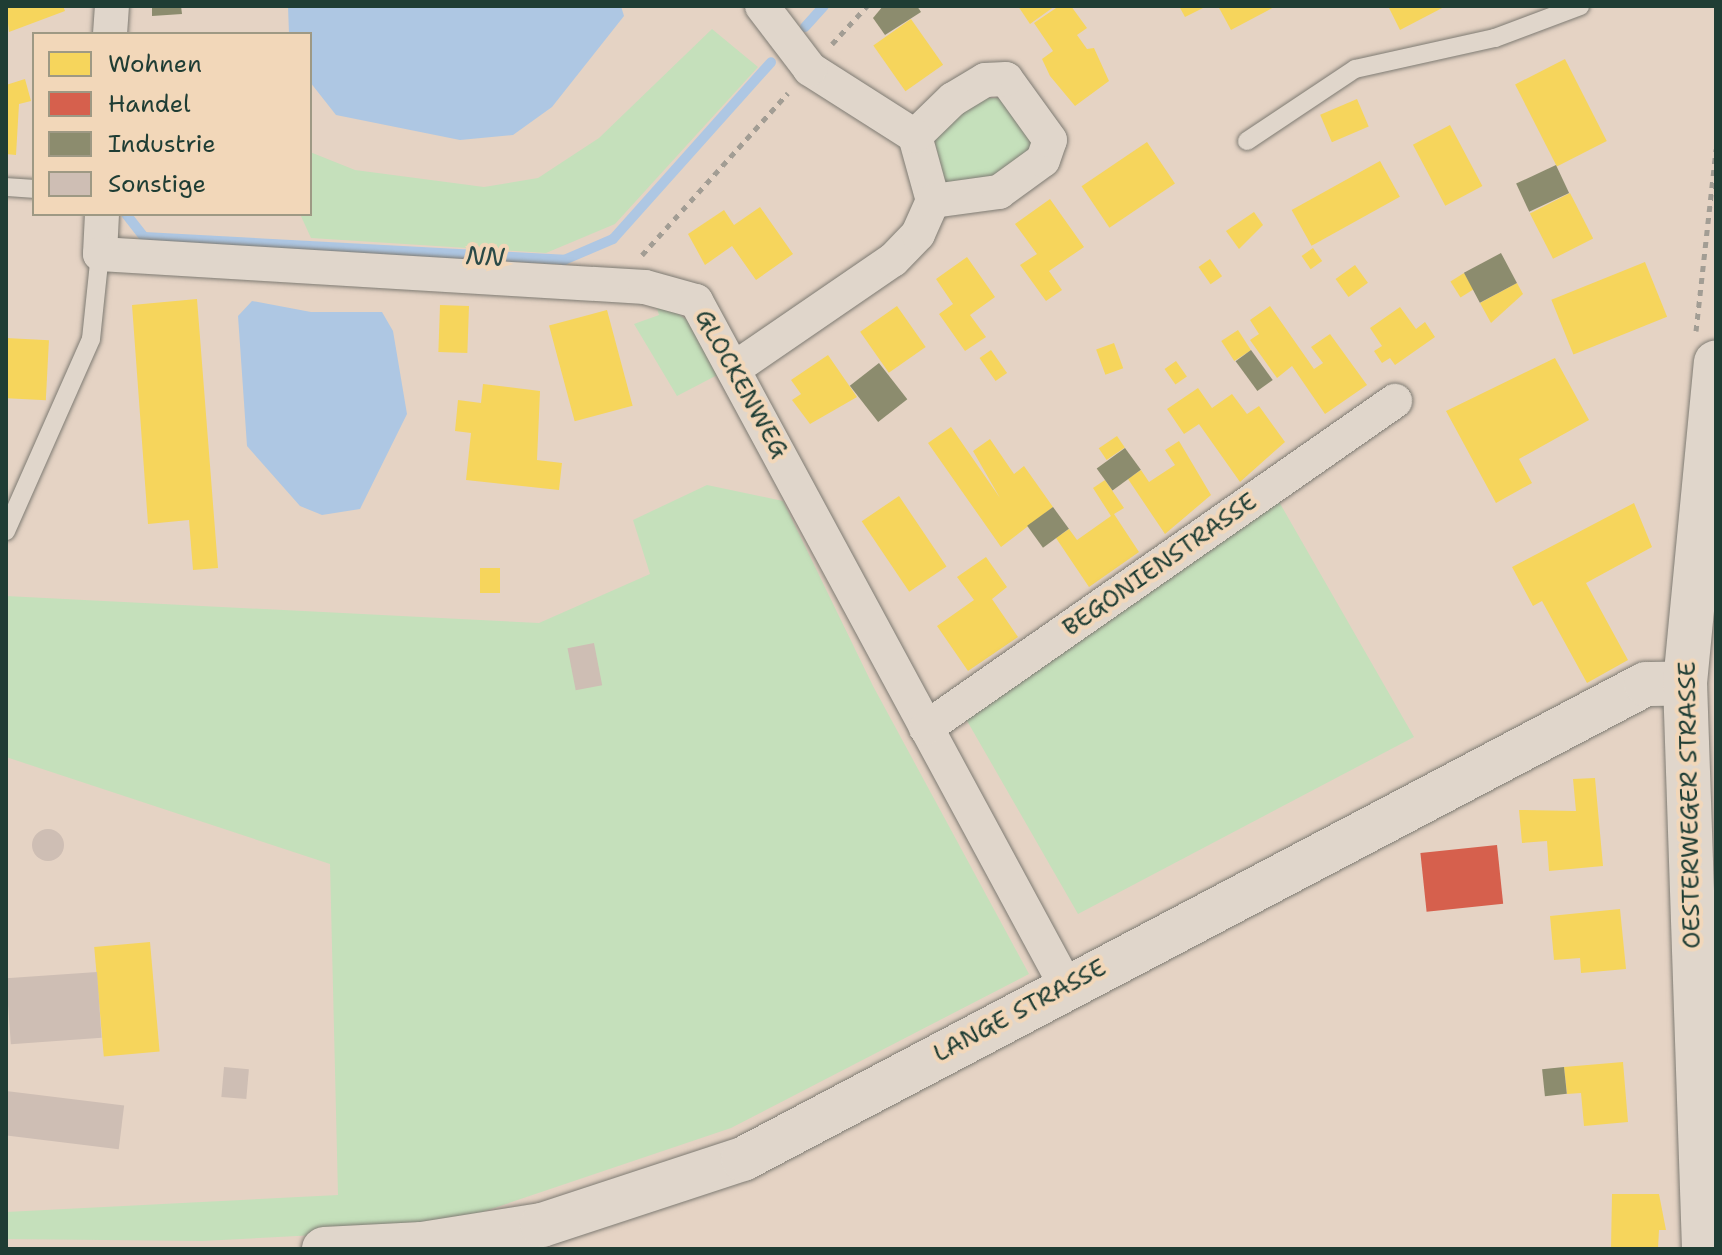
<!DOCTYPE html>
<style>
body{margin:0}
#map{position:relative;width:1722px;height:1255px;overflow:hidden;background:#e5d3c4;font-family:"Shantell Sans",sans-serif}
div>[style]{position:absolute}
.green>*{inset:0;background:#c5e0bb}
.water>*{inset:0;background:#aec7e3}
.homes>*{inset:0;background:#f6d55c;transform-origin:0 0}
.shops>*{inset:0;background:#d6604d;transform-origin:0 0}
.industry>*{inset:0;background:#8c8c6e;transform-origin:0 0}
.stream>*{height:10px;margin:-5px;padding:0 5px;transform-origin:5px;border-radius:5px;background:#aec7e3}
.building>*{inset:0;background:#cebeb4;transform-origin:0 0}
.round{border-radius:50%}
.path>*{height:5px;margin-top:-2.5px;transform-origin:0;background:repeating-linear-gradient(90deg,#a29d94 0 6px,transparent 0 12px)}
.roads{filter:drop-shadow(0 0 2px #7e7b73) drop-shadow(0 0 2px #7e7b73)}
.lane>*{height:18px;margin:-9px;padding:0 9px;transform-origin:9px;border-radius:9px;background:#e0d6cb}
.street>*{height:34px;margin:-17px;padding:0 17px;transform-origin:17px;border-radius:17px;background:#e0d6cb}
.secondary>*{height:44px;margin:-22px;padding:0 22px;transform-origin:22px;border-radius:22px;background:#e0d6cb}
span{translate:-50% -50%;white-space:nowrap;text-align:center;line-height:1.15;-webkit-text-stroke:8px #f2d7b9;paint-order:stroke}
.street-label{font-size:24px;color:#1f3d34}
.water-label{font-size:26px;color:#2b4a47;font-style:italic}
.frame{position:absolute;inset:0;border:8px solid #1f3d34;pointer-events:none}
.legend{position:absolute;left:32px;top:32px;width:280px;height:184px;box-sizing:border-box;background:#f2d7b9;border:2px solid #9e9984;margin:0;padding:10px 14px;list-style:none;font-size:24px;color:#1f3d34}
.legend li{display:flex;align-items:center;gap:16px;height:40px}
.legend b{width:40px;border:2px solid #9e9984}
</style>
<div id="map">
<div class="green">
<i style="clip-path:polygon(712px 29px,758px 67px,615px 224px,546px 253px,311px 238px,300px 214px,310px 214px,310px 152px,355px 170px,484px 187px,538px 178px,599px 138px)"></i>
<i style="clip-path:polygon(982px 98px,1007px 98px,1032px 128px,1033px 155px,997px 182px,963px 191px,945px 182px,934px 139px,942px 122px)"></i>
<i style="clip-path:polygon(654px 298px,704px 331px,725px 371px,677px 396px,634px 324px,659px 315px)"></i>
<i style="clip-path:polygon(707px 485px,783px 501px,873px 686px,1029px 974px,731px 1128px,432px 1229px,202px 1241px,6px 1239px,6px 1212px,338px 1195px,330px 864px,6px 757px,6px 596px,539px 623px,650px 574px,633px 520px)"></i>
<i style="clip-path:polygon(1278px 500px,1414px 737px,1078px 914px,966px 719px)"></i>
</div>
<div class="water">
<i style="clip-path:polygon(288px 6px,621px 6px,624px 16px,552px 107px,513px 135px,460px 140px,336px 115px,310px 82px,310px 34px,289px 34px)"></i>
<i style="clip-path:polygon(252px 301px,311px 312px,382px 312px,393px 331px,407px 414px,360px 509px,322px 515px,300px 506px,247px 446px,238px 316px)"></i>
</div>
<div class="homes">
<i style="clip-path:polygon(6px 6px,63px 6px,65px 11px,9px 32px)"></i>
<i style="clip-path:polygon(1018px 6px,1055px 6px,1030px 24px)"></i>
<i style="clip-path:polygon(1059px 6px,1071px 6px,1087px 28px,1077px 35px,1087px 49px,1094px 48px,1109px 81px,1075px 106px,1050px 76px,1042px 59px,1053px 51px,1034px 23px)"></i>
<i style="clip-path:polygon(1179px 6px,1207px 6px,1185px 17px)"></i>
<i style="clip-path:polygon(1218px 6px,1276px 6px,1231px 30px)"></i>
<i style="clip-path:polygon(1388px 6px,1446px 6px,1400px 30px)"></i>
<i style="left:911px;top:19px;width:56px;height:46px;rotate:55deg"></i>
<i style="left:1565px;top:59px;width:92px;height:56px;rotate:63deg"></i>
<i style="clip-path:polygon(25px 79px,31px 101px,19px 104px,16px 155px,6px 154px,6px 85px)"></i>
<i style="left:1357px;top:99px;width:30px;height:40px;rotate:67deg"></i>
<i style="left:1450px;top:125px;width:69px;height:42px;rotate:62deg"></i>
<i style="left:1147px;top:142px;width:50px;height:79px;rotate:56deg"></i>
<i style="left:1380px;top:161px;width:41px;height:101px;rotate:61deg"></i>
<i style="left:1570px;top:193px;width:51px;height:45px;rotate:63deg"></i>
<i style="clip-path:polygon(1050px 199px,1084px 247px,1049px 271px,1062px 290px,1046px 301px,1020px 265px,1037px 254px,1015px 224px)"></i>
<i style="clip-path:polygon(760px 207px,793px 254px,756px 280px,732px 246px,705px 265px,688px 234px,724px 210px,734px 225px)"></i>
<i style="clip-path:polygon(1254px 212px,1263px 225px,1239px 249px,1226px 231px)"></i>
<i style="left:1313px;top:248px;width:16px;height:14px;rotate:55deg"></i>
<i style="clip-path:polygon(967px 257px,995px 297px,970px 315px,986px 337px,965px 351px,939px 314px,953px 304px,936px 279px)"></i>
<i style="left:1210px;top:259px;width:21px;height:14px;rotate:55deg"></i>
<i style="left:1645px;top:262px;width:59px;height:101px;rotate:68deg"></i>
<i style="left:1355px;top:265px;width:22px;height:24px;rotate:54deg"></i>
<i style="left:1464px;top:273px;width:19px;height:16px;rotate:58deg"></i>
<i style="clip-path:polygon(1517px 283px,1523px 294px,1491px 323px,1480px 303px)"></i>
<i style="clip-path:polygon(197px 299px,218px 568px,193px 570px,189px 520px,148px 524px,132px 305px)"></i>
<i style="left:440px;top:305px;width:29px;height:47px;rotate:2deg"></i>
<i style="left:897px;top:306px;width:50px;height:45px;rotate:55deg"></i>
<i style="clip-path:polygon(1270px 306px,1314px 369px,1323px 363px,1311px 347px,1330px 334px,1367px 385px,1325px 414px,1292px 366px,1277px 378px,1250px 340px,1259px 334px,1250px 320px)"></i>
<i style="clip-path:polygon(1400px 307px,1416px 329px,1425px 322px,1435px 337px,1395px 365px,1390px 358px,1382px 363px,1374px 351px,1382px 346px,1370px 328px)"></i>
<i style="left:607px;top:310px;width:99px;height:60px;rotate:75deg"></i>
<i style="left:1238px;top:330px;width:24px;height:20px;rotate:57deg"></i>
<i style="left:6px;top:338px;width:43px;height:60px;rotate:3deg"></i>
<i style="left:1114px;top:343px;width:27px;height:19px;rotate:70deg"></i>
<i style="left:991px;top:350px;width:28px;height:14px;rotate:55deg"></i>
<i style="clip-path:polygon(828px 355px,857px 397px,810px 424px,792px 400px,801px 394px,791px 380px)"></i>
<i style="clip-path:polygon(1555px 358px,1589px 420px,1519px 459px,1532px 483px,1496px 503px,1446px 411px)"></i>
<i style="left:1176px;top:361px;width:19px;height:14px;rotate:55deg"></i>
<i style="clip-path:polygon(483px 384px,540px 391px,537px 460px,562px 463px,559px 490px,466px 480px,471px 433px,455px 431px,458px 400px,481px 403px)"></i>
<i style="clip-path:polygon(1198px 388px,1212px 408px,1232px 394px,1247px 414px,1259px 406px,1285px 442px,1240px 482px,1199px 424px,1184px 434px,1167px 409px)"></i>
<i style="clip-path:polygon(951px 427px,1000px 498px,973px 451px,990px 439px,1014px 474px,1024px 466px,1053px 507px,1001px 547px,928px 443px)"></i>
<i style="left:1117px;top:436px;width:14px;height:22px;rotate:56deg"></i>
<i style="clip-path:polygon(1179px 441px,1211px 495px,1165px 534px,1128px 479px,1141px 470px,1149px 482px,1175px 465px,1165px 450px)"></i>
<i style="clip-path:polygon(1105px 480px,1124px 508px,1114px 514px,1139px 552px,1089px 587px,1056px 538px,1069px 529px,1077px 540px,1111px 516px,1093px 488px)"></i>
<i style="left:899px;top:496px;width:85px;height:45px;rotate:56deg"></i>
<i style="clip-path:polygon(1634px 503px,1652px 547px,1586px 583px,1628px 660px,1587px 683px,1542px 601px,1533px 606px,1512px 567px)"></i>
<i style="clip-path:polygon(986px 557px,1007px 587px,992px 599px,1018px 637px,968px 671px,937px 626px,974px 600px,957px 577px)"></i>
<i style="left:480px;top:568px;width:20px;height:25px"></i>
<i style="clip-path:polygon(1595px 778px,1603px 866px,1549px 871px,1547px 841px,1522px 843px,1519px 810px,1576px 811px,1573px 779px)"></i>
<i style="clip-path:polygon(1620px 909px,1626px 969px,1581px 973px,1580px 958px,1554px 960px,1550px 916px)"></i>
<i style="left:150px;top:942px;width:110px;height:56px;rotate:85deg"></i>
<i style="clip-path:polygon(1623px 1062px,1628px 1122px,1584px 1126px,1581px 1093px,1567px 1094px,1564px 1067px)"></i>
<i style="clip-path:polygon(1612px 1194px,1659px 1194px,1666px 1230px,1659px 1230px,1658px 1249px,1611px 1249px)"></i>
</div>
<div class="shops">
<i style="left:1497px;top:845px;width:59px;height:77px;rotate:84deg"></i>
</div>
<div class="industry">
<i style="clip-path:polygon(152px 6px,181px 6px,182px 14px,152px 16px)"></i>
<i style="clip-path:polygon(883px 6px,917px 6px,921px 12px,885px 35px,873px 18px)"></i>
<i style="left:1556px;top:165px;width:31px;height:44px;rotate:65deg"></i>
<i style="left:1501px;top:253px;width:34px;height:42px;rotate:62deg"></i>
<i style="left:1251px;top:350px;width:37px;height:19px;rotate:54deg"></i>
<i style="left:879px;top:363px;width:46px;height:37px;rotate:52deg"></i>
<i style="left:1125px;top:448px;width:27px;height:35px;rotate:54deg"></i>
<i style="left:1053px;top:507px;width:27px;height:32px;rotate:54deg"></i>
<i style="left:1564px;top:1067px;width:27px;height:22px;rotate:84deg"></i>
</div>
<div class="stream">
<i style="left:805px;top:27px;width:28px;rotate:-48deg"></i>
<i style="left:126px;top:214px;width:29px;rotate:52deg"></i>
<i style="left:144px;top:237px;width:421px;rotate:3.1deg"></i>
<i style="left:564px;top:260px;width:53px;rotate:-23.2deg"></i>
<i style="left:613px;top:239px;width:237px;rotate:-48.2deg"></i>
</div>
<div class="building">
<i style="left:594px;top:643px;width:43px;height:27px;rotate:79deg"></i>
<i class="round" style="left:32px;top:829px;width:32px;height:32px"></i>
<i style="left:97px;top:972px;width:66px;height:91px;rotate:86deg"></i>
<i style="left:224px;top:1067px;width:25px;height:30px;rotate:5deg"></i>
<i style="left:6px;top:1091px;width:119px;height:44px;rotate:7deg"></i>
</div>
<div class="path">
<i style="left:832px;top:44px;width:52px;rotate:-47.4deg"></i>
<i style="left:642px;top:255px;width:218px;rotate:-48deg"></i>
<i style="left:1696px;top:331px;width:183px;rotate:-83.7deg"></i>
</div>
<div class="roads">
<div class="lane">
<i style="left:1247px;top:141px;width:130px;rotate:-33.7deg"></i>
<i style="left:1355px;top:69px;width:143px;rotate:-12.5deg"></i>
<i style="left:1495px;top:38px;width:91px;rotate:-20.6deg"></i>
<i style="left:6px;top:187px;width:28px;rotate:4deg"></i>
<i style="left:6px;top:531px;width:210px;rotate:-66.1deg"></i>
<i style="left:91px;top:339px;width:85px;rotate:-84deg"></i>
</div>
<div class="street">
<i style="left:110px;top:34px;width:28px;rotate:-86deg"></i>
<i style="left:915px;top:136px;width:67px;rotate:74.5deg"></i>
<i style="left:102px;top:214px;width:40px;rotate:92.9deg"></i>
<i style="left:100px;top:254px;width:546px;rotate:3.47deg"></i>
<i style="left:645px;top:287px;width:53px;rotate:15.4deg"></i>
<i style="left:696px;top:301px;width:779px;rotate:61.62deg"></i>
<i style="left:735px;top:368px;width:191px;rotate:-34.4deg"></i>
<i style="left:893px;top:260px;width:36px;rotate:-46deg"></i>
<i style="left:918px;top:234px;width:36px;rotate:-66deg"></i>
<i style="left:933px;top:201px;width:67px;rotate:-7.8deg"></i>
<i style="left:999px;top:192px;width:54px;rotate:-36deg"></i>
<i style="left:1043px;top:160px;width:21px;rotate:-71deg"></i>
<i style="left:1050px;top:140px;width:75px;rotate:-125.8deg"></i>
<i style="left:1006px;top:79px;width:21px;rotate:177deg"></i>
<i style="left:985px;top:80px;width:37px;rotate:149deg"></i>
<i style="left:953px;top:99px;width:53px;rotate:135.8deg"></i>
<i style="left:915px;top:136px;width:125px;rotate:-147.5deg"></i>
<i style="left:810px;top:69px;width:79px;rotate:-127.3deg"></i>
<i style="left:926px;top:728px;width:572px;rotate:-34.89deg"></i>
</div>
<div class="secondary">
<i style="left:324px;top:1249px;width:98px;rotate:-2.9deg"></i>
<i style="left:422px;top:1244px;width:121px;rotate:-9deg"></i>
<i style="left:542px;top:1225px;width:212px;rotate:-18.2deg"></i>
<i style="left:743px;top:1159px;width:1020px;rotate:-27.75deg"></i>
<i style="left:1646px;top:684px;width:39px;rotate:-1deg"></i>
<i style="left:1704px;top:1249px;width:566px;rotate:-91.92deg"></i>
<i style="left:1685px;top:683px;width:322px;rotate:-84.5deg"></i>
</div>
</div>
<div class="street-label">
<span style="left:741px;top:384px;rotate:61deg">GLOCKENWEG</span>
<span style="left:1160px;top:565px;rotate:-35deg">BEGONIENSTRASSE</span>
<span style="left:1690px;top:805px;rotate:-91deg">OESTERWEGER STRASSE</span>
<span style="left:1020px;top:1011px;rotate:-28deg">LANGE STRASSE</span>
</div>
<div class="water-label">
<span style="left:485px;top:256px;rotate:3deg">NN</span>
</div>
<div class="frame"></div>
<ul class="legend">
<li><b style="height:22px;background:#f6d55c"></b>Wohnen</li>
<li><b style="height:22px;background:#d6604d"></b>Handel</li>
<li><b style="height:22px;background:#8c8c6e"></b>Industrie</li>
<li><b style="height:22px;background:#cebeb4"></b>Sonstige</li>
</ul>
</div>
